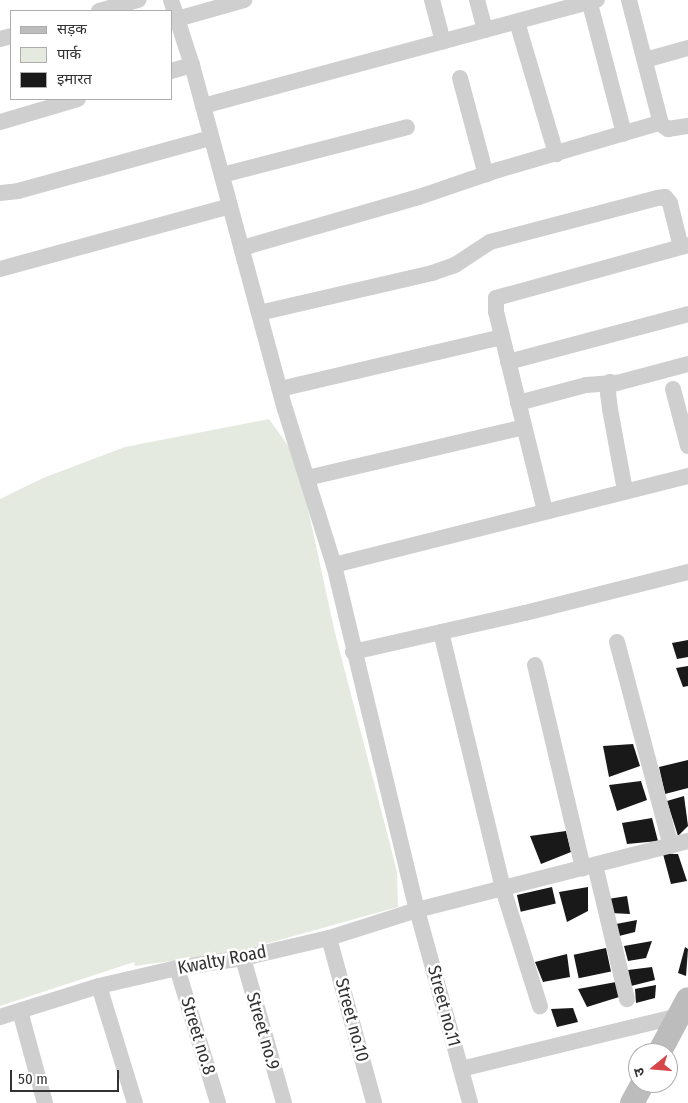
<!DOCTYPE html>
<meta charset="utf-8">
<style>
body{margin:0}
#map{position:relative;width:688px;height:1103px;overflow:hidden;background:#fff;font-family:"Fira Sans Condensed","Noto Sans Devanagari",sans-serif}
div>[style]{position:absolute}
.green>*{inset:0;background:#e4eadf}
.building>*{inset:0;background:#191919;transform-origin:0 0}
.street>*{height:16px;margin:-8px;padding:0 8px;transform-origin:8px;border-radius:8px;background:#cfcfcf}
.secondary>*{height:24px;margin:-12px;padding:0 12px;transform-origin:12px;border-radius:12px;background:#bcbcbc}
span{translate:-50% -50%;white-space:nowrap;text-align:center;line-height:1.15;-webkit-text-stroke:5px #fff;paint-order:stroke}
.street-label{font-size:18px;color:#323232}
.legend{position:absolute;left:10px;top:10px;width:162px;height:90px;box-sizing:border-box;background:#fff;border:1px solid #adadad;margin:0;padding:6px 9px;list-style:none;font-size:15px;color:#323232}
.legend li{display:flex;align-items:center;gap:10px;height:25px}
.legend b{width:25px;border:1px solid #adadad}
.north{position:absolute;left:628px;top:1043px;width:50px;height:50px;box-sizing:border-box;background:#fff;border:1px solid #adadad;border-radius:50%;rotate:253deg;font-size:14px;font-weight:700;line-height:20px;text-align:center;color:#323232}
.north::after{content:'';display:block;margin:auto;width:18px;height:22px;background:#d74648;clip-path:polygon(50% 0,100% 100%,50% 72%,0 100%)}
.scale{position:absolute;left:10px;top:1070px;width:109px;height:22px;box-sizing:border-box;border:2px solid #323232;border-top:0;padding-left:6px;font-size:15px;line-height:18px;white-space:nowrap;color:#323232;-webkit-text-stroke:4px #fff;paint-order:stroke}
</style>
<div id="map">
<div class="green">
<i style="clip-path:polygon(269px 419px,289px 447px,308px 509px,335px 633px,392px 852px,397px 872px,398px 907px,236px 952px,135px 966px,134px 962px,0 1006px,0 499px,43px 478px,125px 447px)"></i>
</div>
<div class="building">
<i style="clip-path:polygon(688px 640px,688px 657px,677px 659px,672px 643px)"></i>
<i style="clip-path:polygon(688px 666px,688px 686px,683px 687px,676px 668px)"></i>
<i style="clip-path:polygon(633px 744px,640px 766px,609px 777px,603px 746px)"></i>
<i style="clip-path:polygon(688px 760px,688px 788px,665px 794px,659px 767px)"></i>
<i style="clip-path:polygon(641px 781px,647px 800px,617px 811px,609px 785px)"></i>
<i style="clip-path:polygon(684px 796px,688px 826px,678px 836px,667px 801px)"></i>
<i style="clip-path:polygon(652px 818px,658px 841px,627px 844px,622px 823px)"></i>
<i style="clip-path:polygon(566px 831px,571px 852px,541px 864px,530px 836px)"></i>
<i style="clip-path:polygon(663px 854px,678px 854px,687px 881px,671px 884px)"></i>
<i style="left:552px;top:887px;width:17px;height:36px;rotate:77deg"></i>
<i style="clip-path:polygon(588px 887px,588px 911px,567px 922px,559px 892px)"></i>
<i style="clip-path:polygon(627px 896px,630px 914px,610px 913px,608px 899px)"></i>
<i style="clip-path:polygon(637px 920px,635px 932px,619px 936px,616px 924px)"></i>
<i style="clip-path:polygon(652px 941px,646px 958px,628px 961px,624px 946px)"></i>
<i style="clip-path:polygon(685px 947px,688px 949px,686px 976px,678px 973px)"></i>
<i style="left:606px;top:948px;width:24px;height:33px;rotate:78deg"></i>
<i style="clip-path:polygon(567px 954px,570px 977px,543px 982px,535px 962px)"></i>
<i style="clip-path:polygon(652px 967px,655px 980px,631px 986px,628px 970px)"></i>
<i style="clip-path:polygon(616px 982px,619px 997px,587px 1007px,578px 989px)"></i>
<i style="clip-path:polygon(656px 985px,655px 998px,636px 1003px,635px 989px)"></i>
<i style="clip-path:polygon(573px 1008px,578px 1022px,557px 1027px,551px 1009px)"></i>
</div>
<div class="street">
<i style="left:171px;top:0;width:68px;rotate:72.1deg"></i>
<i style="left:192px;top:65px;width:356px;rotate:74.9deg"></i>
<i style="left:285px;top:409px;width:164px;rotate:72.6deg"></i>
<i style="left:334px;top:565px;width:355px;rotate:76.5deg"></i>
<i style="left:417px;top:910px;width:200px;rotate:74.6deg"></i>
<i style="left:432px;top:0;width:43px;rotate:75.3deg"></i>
<i style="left:477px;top:0;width:31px;rotate:75deg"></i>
<i style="left:589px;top:0;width:138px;rotate:75.3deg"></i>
<i style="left:99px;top:11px;width:41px;rotate:-15.8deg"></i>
<i style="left:177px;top:19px;width:70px;rotate:-15.8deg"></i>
<i style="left:517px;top:22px;width:138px;rotate:73.5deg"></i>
<i style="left:0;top:39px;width:11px;rotate:-15deg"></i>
<i style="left:645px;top:60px;width:45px;rotate:-15.6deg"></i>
<i style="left:171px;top:71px;width:22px;rotate:-16deg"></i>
<i style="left:460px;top:78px;width:100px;rotate:75deg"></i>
<i style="left:203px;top:106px;width:408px;rotate:-15.1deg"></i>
<i style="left:0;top:122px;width:81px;rotate:-16.4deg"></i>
<i style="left:659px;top:123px;width:11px;rotate:34deg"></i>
<i style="left:668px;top:129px;width:20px;rotate:-9deg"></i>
<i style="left:222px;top:175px;width:191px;rotate:-14.5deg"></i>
<i style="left:0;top:193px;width:18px;rotate:-6deg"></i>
<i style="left:18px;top:191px;width:200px;rotate:-15.4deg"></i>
<i style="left:242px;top:248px;width:184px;rotate:-16.1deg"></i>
<i style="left:419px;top:197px;width:83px;rotate:-18.9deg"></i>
<i style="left:498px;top:170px;width:168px;rotate:-16.3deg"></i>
<i style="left:659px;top:123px;width:3px;rotate:-72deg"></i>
<i style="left:660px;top:120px;width:124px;rotate:-104.5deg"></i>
<i style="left:0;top:269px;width:238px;rotate:-15.3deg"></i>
<i style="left:259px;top:313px;width:178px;rotate:-13deg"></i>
<i style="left:432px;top:273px;width:24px;rotate:-19deg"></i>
<i style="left:455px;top:265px;width:42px;rotate:-33.3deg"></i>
<i style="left:490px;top:242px;width:174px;rotate:-14.7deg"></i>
<i style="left:658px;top:198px;width:7px;rotate:-8deg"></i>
<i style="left:665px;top:197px;width:8px;rotate:50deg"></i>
<i style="left:670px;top:203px;width:45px;rotate:76deg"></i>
<i style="left:508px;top:362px;width:186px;rotate:-14.9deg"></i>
<i style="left:610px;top:382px;width:11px;rotate:100deg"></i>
<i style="left:608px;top:393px;width:16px;rotate:83deg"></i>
<i style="left:610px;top:409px;width:83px;rotate:79.6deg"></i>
<i style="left:280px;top:389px;width:228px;rotate:-13.2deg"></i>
<i style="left:673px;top:389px;width:59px;rotate:75.3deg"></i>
<i style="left:518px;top:403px;width:70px;rotate:-14.8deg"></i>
<i style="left:586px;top:385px;width:31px;rotate:-4deg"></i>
<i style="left:617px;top:383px;width:73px;rotate:-15deg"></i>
<i style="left:307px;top:478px;width:223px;rotate:-13.2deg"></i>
<i style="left:545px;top:511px;width:205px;rotate:-103.8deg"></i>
<i style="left:496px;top:312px;width:14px;rotate:-90deg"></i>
<i style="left:496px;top:298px;width:199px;rotate:-15.4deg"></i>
<i style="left:334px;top:565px;width:365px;rotate:-14.1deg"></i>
<i style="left:441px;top:632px;width:264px;rotate:76.4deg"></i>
<i style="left:503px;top:889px;width:123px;rotate:72.5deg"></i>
<i style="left:617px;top:642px;width:211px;rotate:75.2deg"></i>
<i style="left:353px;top:652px;width:176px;rotate:-12.8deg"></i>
<i style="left:525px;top:613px;width:168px;rotate:-14.1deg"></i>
<i style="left:535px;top:665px;width:209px;rotate:76.7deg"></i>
<i style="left:595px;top:865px;width:138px;rotate:76.6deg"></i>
<i style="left:329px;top:938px;width:171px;rotate:74.7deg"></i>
<i style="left:243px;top:958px;width:151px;rotate:74.2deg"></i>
<i style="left:177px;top:968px;width:141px;rotate:73.1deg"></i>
<i style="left:99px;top:986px;width:122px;rotate:72.9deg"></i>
<i style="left:20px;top:1011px;width:95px;rotate:74.8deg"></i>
<i style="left:0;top:1017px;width:104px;rotate:-17.4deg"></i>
<i style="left:99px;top:986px;width:80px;rotate:-13deg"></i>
<i style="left:177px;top:968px;width:67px;rotate:-8.6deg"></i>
<i style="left:243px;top:958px;width:88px;rotate:-13.1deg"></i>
<i style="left:329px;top:938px;width:92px;rotate:-17.7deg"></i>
<i style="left:417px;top:910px;width:280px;rotate:-14.3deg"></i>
<i style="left:461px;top:1069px;width:224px;rotate:-13.7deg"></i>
</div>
<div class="secondary">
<i style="left:659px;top:1053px;width:61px;rotate:-61.8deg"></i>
<i style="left:632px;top:1103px;width:23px;rotate:-61deg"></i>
</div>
<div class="street-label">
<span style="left:222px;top:960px;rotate:-11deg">Kwalty Road</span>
<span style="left:444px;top:1006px;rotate:75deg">Street no.11</span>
<span style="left:352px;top:1020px;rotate:75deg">Street no.10</span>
<span style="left:263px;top:1031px;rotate:74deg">Street no.9</span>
<span style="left:198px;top:1036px;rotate:73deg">Street no.8</span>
</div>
<ul class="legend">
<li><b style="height:6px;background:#bcbcbc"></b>सड़क</li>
<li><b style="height:14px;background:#e4eadf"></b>पार्क</li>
<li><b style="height:14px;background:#191919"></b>इमारत</li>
</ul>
<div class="north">उ</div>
<div class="scale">50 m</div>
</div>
